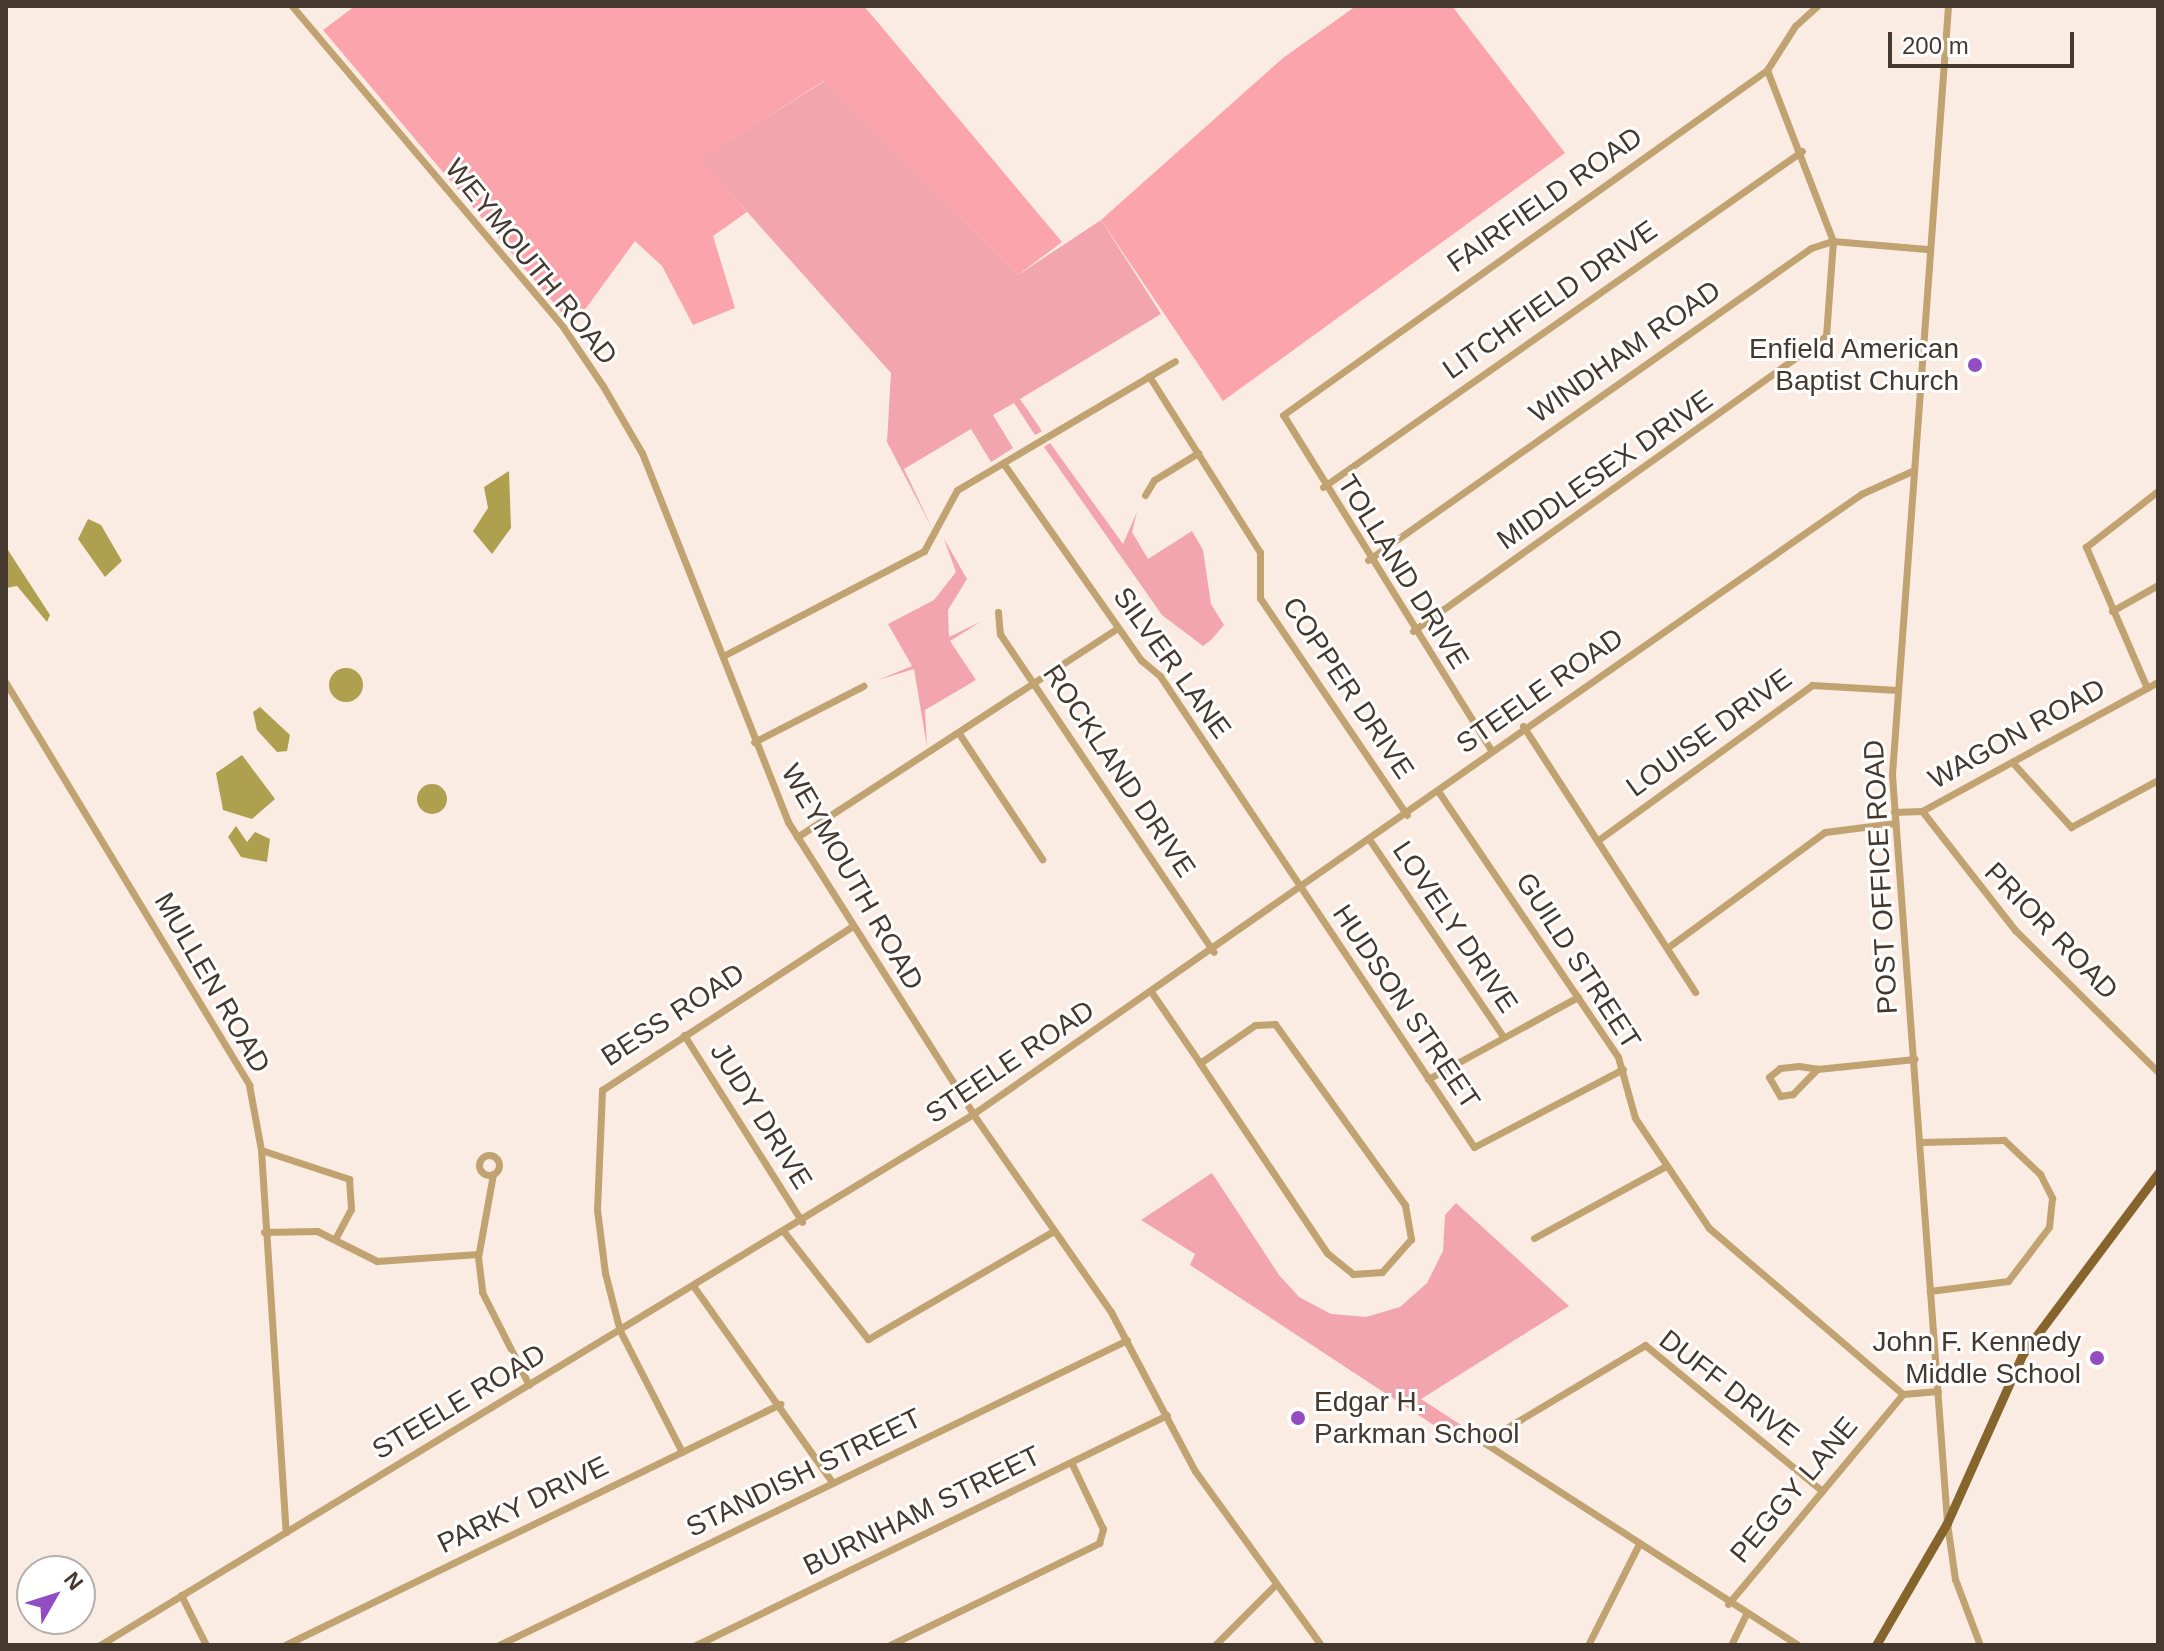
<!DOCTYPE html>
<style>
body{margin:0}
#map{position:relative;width:2164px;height:1651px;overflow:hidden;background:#faece3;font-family:Arial,sans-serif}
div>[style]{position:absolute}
.green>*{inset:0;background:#f2a5ac}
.forest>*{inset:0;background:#fca4ac}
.water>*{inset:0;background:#aea04e}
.round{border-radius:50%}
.minor>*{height:7px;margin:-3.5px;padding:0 3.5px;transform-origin:3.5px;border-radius:3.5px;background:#c1a271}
.minor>.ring{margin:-3.5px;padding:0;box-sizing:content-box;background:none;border:7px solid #c1a271;border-radius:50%}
.major>*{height:9px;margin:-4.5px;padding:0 4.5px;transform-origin:4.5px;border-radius:4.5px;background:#86652d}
.dots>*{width:22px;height:22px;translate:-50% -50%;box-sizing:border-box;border:4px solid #fff;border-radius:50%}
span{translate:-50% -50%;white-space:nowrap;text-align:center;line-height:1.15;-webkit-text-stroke:6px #fff;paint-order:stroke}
.street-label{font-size:28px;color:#45382f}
.poi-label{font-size:28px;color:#45382f}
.right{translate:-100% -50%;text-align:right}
.left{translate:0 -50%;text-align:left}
.frame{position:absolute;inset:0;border:8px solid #45382f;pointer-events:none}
.north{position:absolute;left:16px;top:1555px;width:80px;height:80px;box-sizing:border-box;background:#fff;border:2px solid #b5afac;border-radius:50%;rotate:51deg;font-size:22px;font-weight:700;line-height:32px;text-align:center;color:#45382f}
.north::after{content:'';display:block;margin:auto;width:28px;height:36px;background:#914dc1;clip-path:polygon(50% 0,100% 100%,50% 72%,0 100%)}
.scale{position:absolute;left:1888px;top:32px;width:186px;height:36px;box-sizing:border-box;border:4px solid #45382f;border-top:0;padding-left:10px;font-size:24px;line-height:28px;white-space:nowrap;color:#45382f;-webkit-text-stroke:6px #fff;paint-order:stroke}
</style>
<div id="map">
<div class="green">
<i style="clip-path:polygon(825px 81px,1018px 275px,1101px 220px,1161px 314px,1020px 399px,1042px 431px,1035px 435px,1014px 403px,993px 415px,1013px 448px,991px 462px,971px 429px,904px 469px,933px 530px,887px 442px,891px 373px,700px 159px)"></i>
<i style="clip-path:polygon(1050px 443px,1123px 544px,1137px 512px,1132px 532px,1148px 559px,1192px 531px,1203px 550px,1211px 604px,1224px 625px,1211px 640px,1203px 646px,1162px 615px,1044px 447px)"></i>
<i style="clip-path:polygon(944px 539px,967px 579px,948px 610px,949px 637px,982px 621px,950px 641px,976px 680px,925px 710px,927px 747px,914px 669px,878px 680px,912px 666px,888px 624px,934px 600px,956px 572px)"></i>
<i style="clip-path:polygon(1212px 1173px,1279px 1275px,1299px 1297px,1331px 1314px,1366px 1317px,1400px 1307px,1427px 1283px,1443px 1251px,1445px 1215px,1456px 1203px,1569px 1306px,1421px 1399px,1475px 1434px,1461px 1443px,1190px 1265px,1195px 1254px,1141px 1220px)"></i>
</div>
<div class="forest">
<i style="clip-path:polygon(355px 6px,864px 6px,1062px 242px,1018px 275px,824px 81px,701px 159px,747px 212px,713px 236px,735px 308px,693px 325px,662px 266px,635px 241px,573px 326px,323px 30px)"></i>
<i style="clip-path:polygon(1356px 6px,1452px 6px,1565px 153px,1223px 401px,1101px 220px,1283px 58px)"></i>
</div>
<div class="water">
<i style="clip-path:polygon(509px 471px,511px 528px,492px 554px,473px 531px,488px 508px,484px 487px)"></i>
<i style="clip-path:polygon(88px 519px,101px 525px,122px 561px,105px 577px,78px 539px)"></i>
<i style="clip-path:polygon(6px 547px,50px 615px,47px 622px,17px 586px,6px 588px)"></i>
<i class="round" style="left:329px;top:668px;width:34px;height:34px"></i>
<i style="clip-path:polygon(260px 707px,290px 735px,287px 751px,277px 752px,257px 730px,253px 712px)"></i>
<i style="clip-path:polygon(242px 755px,275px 799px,252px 819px,223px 810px,216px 773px)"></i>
<i class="round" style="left:417px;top:784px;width:30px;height:30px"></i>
<i style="clip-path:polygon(236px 826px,247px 842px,255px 832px,270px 839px,267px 862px,241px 857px,228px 837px)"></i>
</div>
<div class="minor">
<i style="left:292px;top:6px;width:420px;rotate:49.8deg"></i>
<i style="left:563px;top:327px;width:71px;rotate:55.9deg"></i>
<i style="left:603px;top:386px;width:78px;rotate:59.8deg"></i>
<i style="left:642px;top:453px;width:397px;rotate:68.4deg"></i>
<i style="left:788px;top:822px;width:346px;rotate:57.6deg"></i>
<i style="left:973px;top:1114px;width:241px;rotate:55.1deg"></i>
<i style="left:1111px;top:1312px;width:180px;rotate:62.2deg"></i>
<i style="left:1195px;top:1471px;width:215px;rotate:54.1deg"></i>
<i style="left:1948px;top:6px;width:771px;rotate:94.17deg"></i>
<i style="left:1892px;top:775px;width:750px;rotate:85.79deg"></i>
<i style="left:1947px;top:1523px;width:57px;rotate:81.9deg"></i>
<i style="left:1955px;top:1579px;width:71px;rotate:69.3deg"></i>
<i style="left:1149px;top:376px;width:208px;rotate:57.8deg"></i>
<i style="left:1260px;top:552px;width:46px;rotate:90deg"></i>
<i style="left:1260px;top:598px;width:262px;rotate:55.9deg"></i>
<i style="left:1003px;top:463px;width:241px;rotate:55deg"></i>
<i style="left:1141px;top:660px;width:25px;rotate:40deg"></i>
<i style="left:1160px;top:676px;width:566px;rotate:56.31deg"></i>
<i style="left:1474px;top:1147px;width:168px;rotate:-27.6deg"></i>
<i style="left:1323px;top:487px;width:585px;rotate:-35.05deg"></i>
<i style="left:1145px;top:495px;width:17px;rotate:-59deg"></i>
<i style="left:1154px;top:480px;width:52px;rotate:-31.5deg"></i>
<i style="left:1368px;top:560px;width:542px;rotate:-35.16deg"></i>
<i style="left:1811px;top:248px;width:23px;rotate:-18deg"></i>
<i style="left:1833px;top:241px;width:94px;rotate:4.9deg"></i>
<i style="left:2112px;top:611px;width:53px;rotate:-29.5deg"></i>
<i style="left:998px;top:612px;width:22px;rotate:85deg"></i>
<i style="left:1000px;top:634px;width:383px;rotate:56.1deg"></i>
<i style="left:1413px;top:631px;width:508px;rotate:-35.54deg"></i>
<i style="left:1826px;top:336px;width:95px;rotate:-85.8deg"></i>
<i style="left:1833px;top:241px;width:183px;rotate:-111.1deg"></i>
<i style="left:723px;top:656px;width:227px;rotate:-27.6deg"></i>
<i style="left:924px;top:551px;width:69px;rotate:-61.6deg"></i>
<i style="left:957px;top:490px;width:253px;rotate:-30.6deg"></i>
<i style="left:6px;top:683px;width:470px;rotate:58.8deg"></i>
<i style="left:249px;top:1085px;width:66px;rotate:79.5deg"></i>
<i style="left:261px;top:1150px;width:383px;rotate:86.3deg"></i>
<i style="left:2147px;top:688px;width:154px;rotate:-113.4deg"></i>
<i style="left:2086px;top:547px;width:91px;rotate:-37.9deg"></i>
<i style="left:1523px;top:726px;width:317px;rotate:57.1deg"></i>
<i style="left:960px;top:735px;width:149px;rotate:56.5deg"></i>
<i style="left:754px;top:742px;width:123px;rotate:-27.2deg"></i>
<i style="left:1491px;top:750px;width:394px;rotate:-121.8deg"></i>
<i style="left:1283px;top:415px;width:594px;rotate:-35.48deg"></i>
<i style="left:1767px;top:70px;width:52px;rotate:-57.5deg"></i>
<i style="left:1795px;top:26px;width:30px;rotate:-42deg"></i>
<i style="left:2012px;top:762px;width:88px;rotate:47.8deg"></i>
<i style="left:2071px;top:827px;width:99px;rotate:-28.4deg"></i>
<i style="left:1438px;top:791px;width:321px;rotate:55.9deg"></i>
<i style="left:1618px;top:1057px;width:63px;rotate:74.4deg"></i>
<i style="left:1635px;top:1118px;width:133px;rotate:56.1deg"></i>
<i style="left:1709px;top:1228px;width:255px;rotate:40.6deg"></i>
<i style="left:1922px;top:811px;width:151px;rotate:52deg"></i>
<i style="left:2015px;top:930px;width:202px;rotate:44.8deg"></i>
<i style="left:1894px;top:812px;width:28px;rotate:-2deg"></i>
<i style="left:1922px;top:811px;width:269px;rotate:-28.7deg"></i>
<i style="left:797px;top:837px;width:383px;rotate:-33.1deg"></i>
<i style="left:1601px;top:838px;width:261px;rotate:-35.9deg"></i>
<i style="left:1812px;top:685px;width:85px;rotate:3.4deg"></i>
<i style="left:1371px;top:842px;width:235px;rotate:55.8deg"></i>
<i style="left:1671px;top:945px;width:191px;rotate:-36.3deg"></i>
<i style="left:1825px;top:832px;width:71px;rotate:-7.3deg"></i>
<i style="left:1152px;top:993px;width:85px;rotate:55.6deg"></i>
<i style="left:1275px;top:1024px;width:223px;rotate:54.3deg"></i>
<i style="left:1405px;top:1205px;width:35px;rotate:80deg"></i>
<i style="left:1411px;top:1239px;width:44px;rotate:131.3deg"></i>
<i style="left:1382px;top:1272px;width:29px;rotate:176deg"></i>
<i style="left:1353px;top:1274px;width:33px;rotate:-141deg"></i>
<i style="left:1327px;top:1253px;width:229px;rotate:-123.8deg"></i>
<i style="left:1200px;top:1063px;width:67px;rotate:-34.6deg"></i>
<i style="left:1255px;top:1025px;width:20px;rotate:-3deg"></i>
<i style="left:684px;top:1035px;width:221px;rotate:57.7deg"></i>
<i style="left:1780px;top:1068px;width:19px;rotate:-6deg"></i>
<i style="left:1799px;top:1066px;width:18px;rotate:9deg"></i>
<i style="left:1817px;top:1069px;width:35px;rotate:134deg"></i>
<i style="left:1793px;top:1094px;width:13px;rotate:171deg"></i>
<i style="left:1780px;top:1096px;width:22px;rotate:-120deg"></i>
<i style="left:1769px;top:1077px;width:14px;rotate:-39deg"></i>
<i style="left:1817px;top:1069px;width:98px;rotate:-5.9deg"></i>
<i style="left:1428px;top:1079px;width:171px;rotate:-28.7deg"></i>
<i style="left:1920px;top:1142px;width:84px;rotate:-1.4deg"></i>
<i style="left:2004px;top:1140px;width:50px;rotate:43.4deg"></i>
<i style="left:2040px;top:1174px;width:27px;rotate:63deg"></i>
<i style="left:2052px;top:1198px;width:29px;rotate:96deg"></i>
<i style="left:2049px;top:1227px;width:68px;rotate:127.2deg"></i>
<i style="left:2008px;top:1281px;width:79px;rotate:172.7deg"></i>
<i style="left:261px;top:1150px;width:93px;rotate:18.2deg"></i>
<i style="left:349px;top:1179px;width:30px;rotate:86deg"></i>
<i style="left:351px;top:1209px;width:32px;rotate:118deg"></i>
<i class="ring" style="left:479px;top:1155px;width:13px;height:13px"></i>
<i style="left:493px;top:1174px;width:84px;rotate:100.2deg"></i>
<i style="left:478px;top:1257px;width:35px;rotate:83deg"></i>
<i style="left:482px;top:1292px;width:104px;rotate:63.2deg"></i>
<i style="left:264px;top:1232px;width:53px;rotate:-1.1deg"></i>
<i style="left:317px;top:1231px;width:67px;rotate:26.6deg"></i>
<i style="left:377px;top:1261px;width:101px;rotate:-4deg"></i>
<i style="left:784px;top:1232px;width:136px;rotate:51.9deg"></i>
<i style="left:868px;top:1339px;width:213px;rotate:-30.2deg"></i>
<i style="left:1534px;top:1238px;width:150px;rotate:-28.6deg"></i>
<i style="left:694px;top:1287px;width:240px;rotate:54.7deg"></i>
<i style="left:682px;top:1452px;width:136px;rotate:-117.1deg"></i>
<i style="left:620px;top:1331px;width:60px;rotate:-104.5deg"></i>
<i style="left:605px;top:1273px;width:64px;rotate:-97.2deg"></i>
<i style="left:597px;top:1210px;width:120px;rotate:-87.6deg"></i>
<i style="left:602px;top:1090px;width:300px;rotate:-33.2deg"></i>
<i style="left:181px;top:1595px;width:56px;rotate:63.4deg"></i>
<i style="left:1728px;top:1604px;width:273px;rotate:-50.2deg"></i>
<i style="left:1903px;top:1394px;width:35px;rotate:-5deg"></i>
<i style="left:100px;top:1645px;width:1022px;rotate:-31.31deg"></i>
<i style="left:973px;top:1114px;width:1083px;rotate:-34.92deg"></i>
<i style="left:1861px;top:494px;width:56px;rotate:-24.3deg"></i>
<i style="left:285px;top:1645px;width:551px;rotate:-25.96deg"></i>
<i style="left:499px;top:1645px;width:698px;rotate:-25.9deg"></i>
<i style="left:696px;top:1645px;width:524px;rotate:-26.03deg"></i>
<i style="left:890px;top:1645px;width:233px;rotate:-26deg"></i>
<i style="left:1099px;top:1543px;width:15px;rotate:-74deg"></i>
<i style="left:1103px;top:1529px;width:74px;rotate:-115.5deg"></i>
<i style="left:1215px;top:1645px;width:82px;rotate:-45deg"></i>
<i style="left:1588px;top:1645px;width:111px;rotate:-63.2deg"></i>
<i style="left:1731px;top:1645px;width:32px;rotate:-64deg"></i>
<i style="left:1798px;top:1645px;width:375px;rotate:-147.2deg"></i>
<i style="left:1483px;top:1442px;width:189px;rotate:-30.9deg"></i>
<i style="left:1645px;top:1345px;width:229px;rotate:39.5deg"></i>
</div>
<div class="major">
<i style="left:1876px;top:1645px;width:141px;rotate:-59.8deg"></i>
<i style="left:1947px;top:1523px;width:184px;rotate:-65.9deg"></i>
<i style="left:2022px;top:1355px;width:227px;rotate:-53.2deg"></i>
</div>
<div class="dots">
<i style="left:1975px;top:365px;background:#914dc1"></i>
<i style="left:2097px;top:1358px;background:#914dc1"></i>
<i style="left:1298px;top:1418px;background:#914dc1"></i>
</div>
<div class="street-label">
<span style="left:1545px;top:200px;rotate:-35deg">FAIRFIELD ROAD</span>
<span style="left:531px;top:262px;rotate:51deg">WEYMOUTH ROAD</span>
<span style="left:1550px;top:300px;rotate:-35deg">LITCHFIELD DRIVE</span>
<span style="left:1625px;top:352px;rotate:-35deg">WINDHAM ROAD</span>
<span style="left:1605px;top:470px;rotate:-35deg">MIDDLESEX DRIVE</span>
<span style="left:1403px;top:572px;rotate:58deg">TOLLAND DRIVE</span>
<span style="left:1172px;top:663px;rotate:54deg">SILVER LANE</span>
<span style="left:1348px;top:688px;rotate:56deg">COPPER DRIVE</span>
<span style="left:1540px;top:691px;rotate:-35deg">STEELE ROAD</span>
<span style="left:1709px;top:733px;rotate:-36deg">LOUISE DRIVE</span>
<span style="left:2017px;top:734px;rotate:-29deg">WAGON ROAD</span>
<span style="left:1119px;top:771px;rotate:56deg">ROCKLAND DRIVE</span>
<span style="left:852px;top:877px;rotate:60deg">WEYMOUTH ROAD</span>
<span style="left:1881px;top:877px;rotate:-93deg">POST OFFICE ROAD</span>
<span style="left:1455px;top:927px;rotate:56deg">LOVELY DRIVE</span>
<span style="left:2051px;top:931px;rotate:46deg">PRIOR ROAD</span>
<span style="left:1578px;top:961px;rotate:57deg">GUILD STREET</span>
<span style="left:212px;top:983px;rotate:60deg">MULLEN ROAD</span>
<span style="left:1406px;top:1007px;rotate:56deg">HUDSON STREET</span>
<span style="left:673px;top:1015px;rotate:-33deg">BESS ROAD</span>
<span style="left:1010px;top:1062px;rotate:-34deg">STEELE ROAD</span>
<span style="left:761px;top:1116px;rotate:58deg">JUDY DRIVE</span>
<span style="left:1729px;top:1388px;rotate:38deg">DUFF DRIVE</span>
<span style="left:459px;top:1402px;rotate:-31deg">STEELE ROAD</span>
<span style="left:804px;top:1473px;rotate:-26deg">STANDISH STREET</span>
<span style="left:1794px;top:1490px;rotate:-50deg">PEGGY LANE</span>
<span style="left:523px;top:1505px;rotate:-26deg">PARKY DRIVE</span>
<span style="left:922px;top:1511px;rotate:-26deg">BURNHAM STREET</span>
</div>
<div class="poi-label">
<span class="right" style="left:1959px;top:365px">Enfield American<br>Baptist Church</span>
<span class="right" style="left:2081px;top:1358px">John F. Kennedy<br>Middle School</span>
<span class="left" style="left:1314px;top:1418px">Edgar H.<br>Parkman School</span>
</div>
<div class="frame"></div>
<div class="north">N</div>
<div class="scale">200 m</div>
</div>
